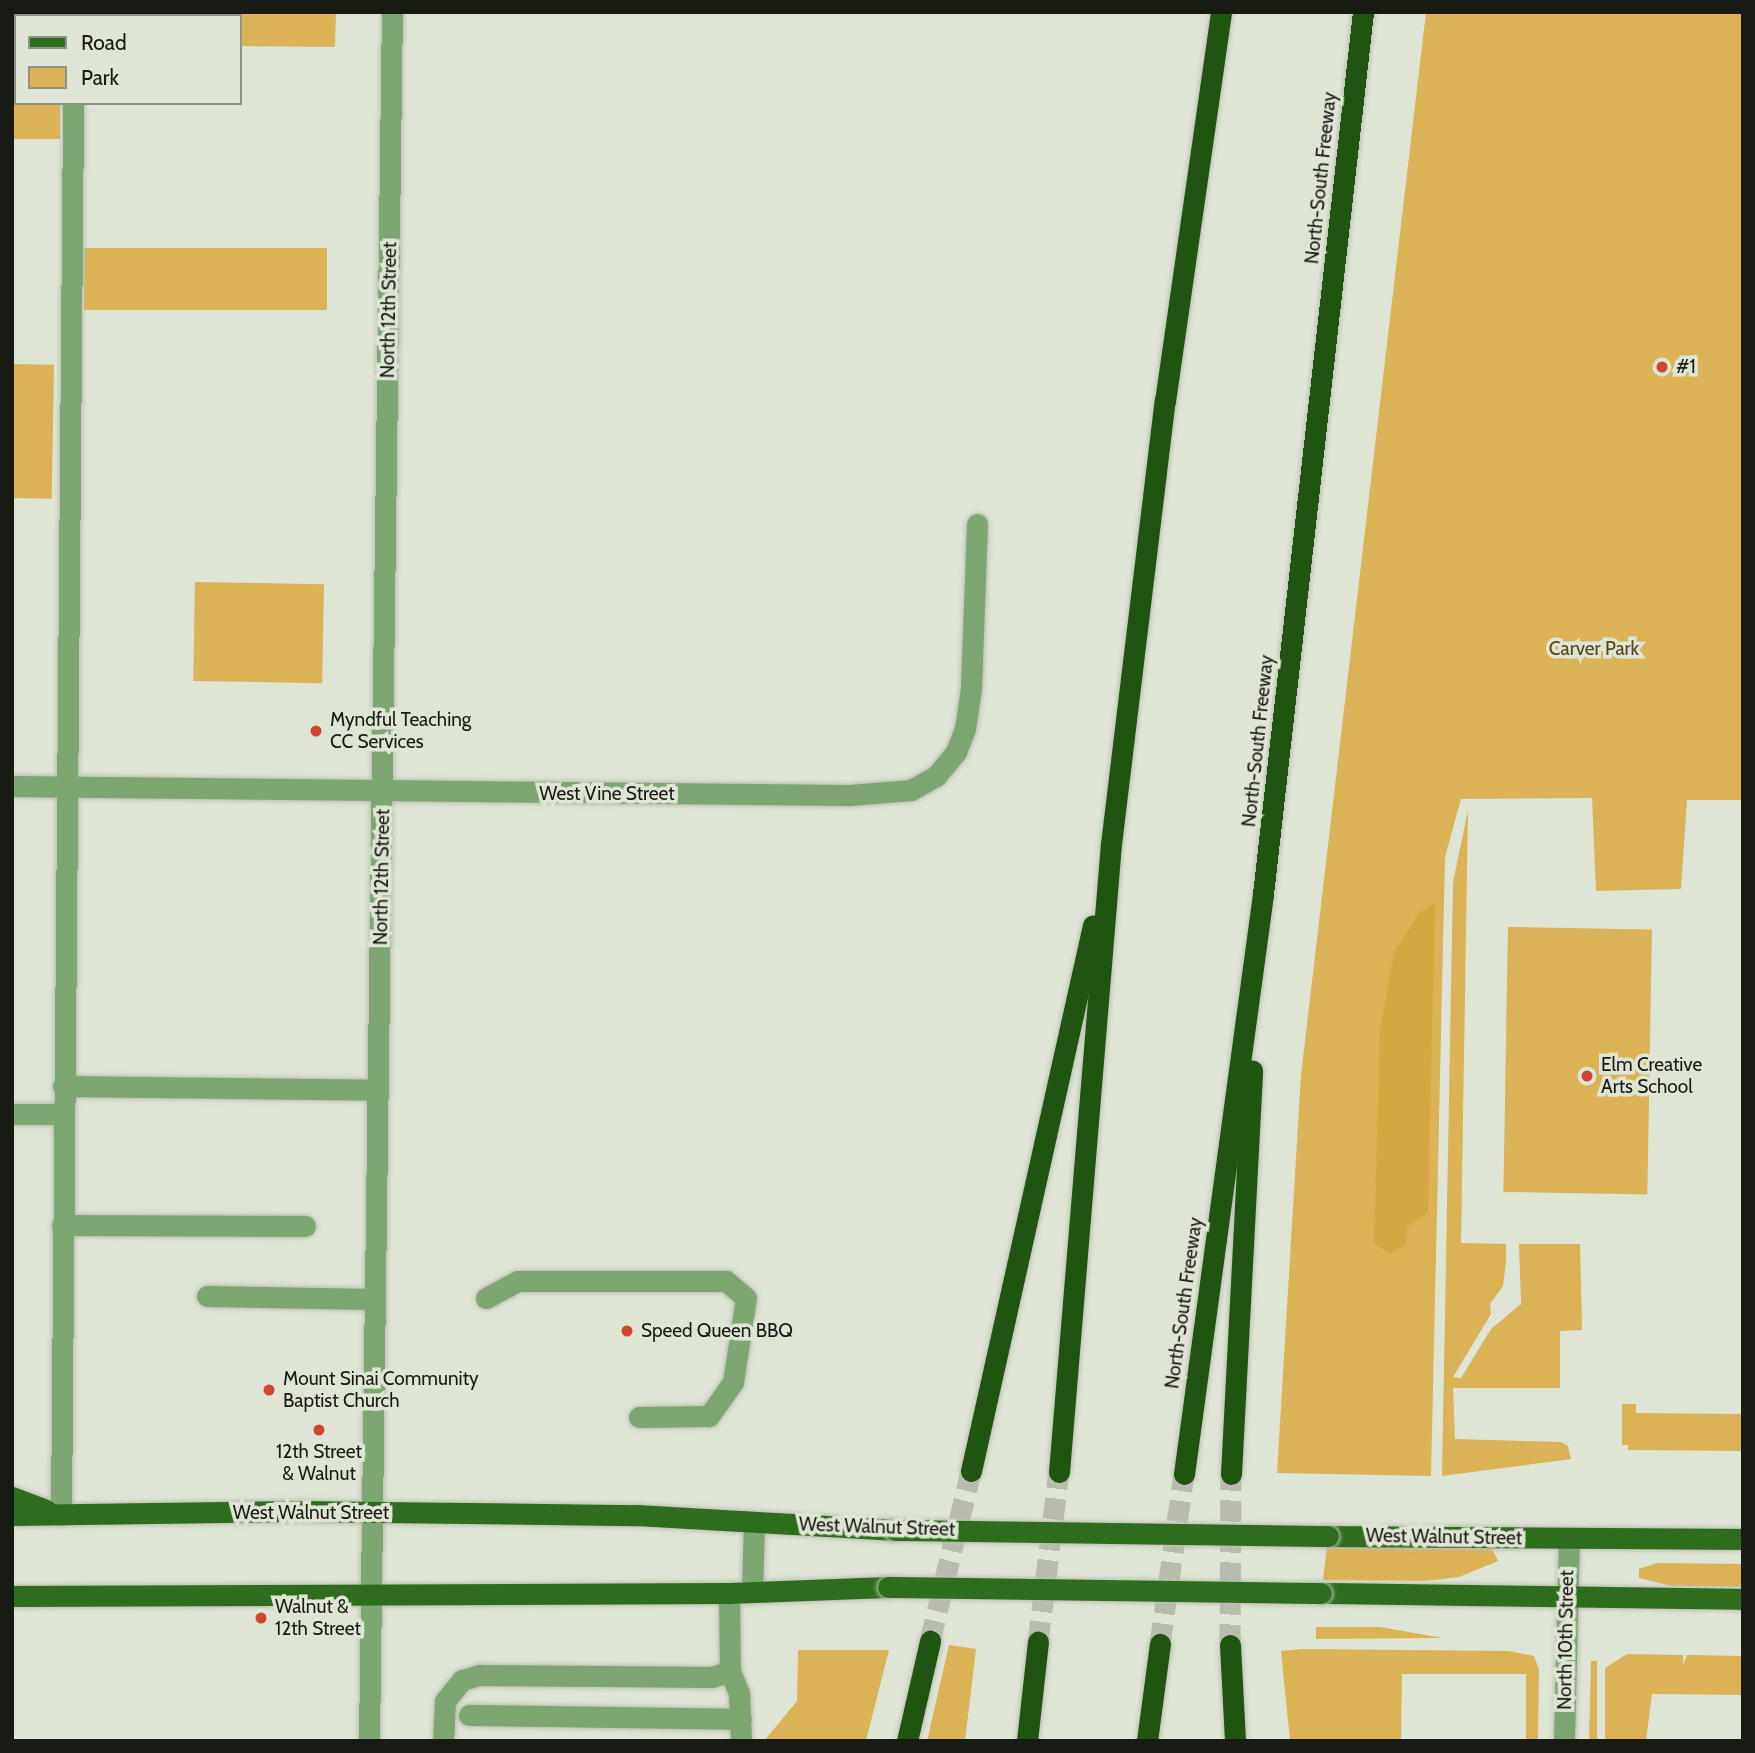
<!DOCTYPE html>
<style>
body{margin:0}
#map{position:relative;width:1755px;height:1753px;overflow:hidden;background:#dfe5d5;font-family:Cabin,sans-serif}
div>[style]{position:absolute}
.green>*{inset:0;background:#dbb255;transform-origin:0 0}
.forest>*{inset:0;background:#d4a841}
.highway-tunnel>*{height:21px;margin-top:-10.5px;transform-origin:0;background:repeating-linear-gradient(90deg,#b7bcae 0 21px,transparent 0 31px)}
.roads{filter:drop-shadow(0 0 2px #bbc0b2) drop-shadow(0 0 2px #bbc0b2)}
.minor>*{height:21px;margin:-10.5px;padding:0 10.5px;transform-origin:10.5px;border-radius:10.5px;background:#7da673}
.major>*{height:21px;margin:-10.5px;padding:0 10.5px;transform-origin:10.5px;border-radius:10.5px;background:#2f6d1e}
.highway>*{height:21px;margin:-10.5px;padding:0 10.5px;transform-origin:10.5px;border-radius:10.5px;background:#205511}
.bridges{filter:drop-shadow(0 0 2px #bbc0b2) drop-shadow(0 0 2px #bbc0b2)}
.major-bridge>*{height:21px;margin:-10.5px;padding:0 10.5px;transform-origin:10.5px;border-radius:10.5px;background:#2f6d1e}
.dots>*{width:19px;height:19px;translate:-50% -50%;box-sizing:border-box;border:4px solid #dfe5d5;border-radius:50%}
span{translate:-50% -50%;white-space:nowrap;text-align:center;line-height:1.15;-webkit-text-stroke:7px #dfe5d5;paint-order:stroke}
.street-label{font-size:19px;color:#181a14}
.poi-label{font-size:19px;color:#181a14}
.left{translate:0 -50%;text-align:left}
.park-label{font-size:19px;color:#58451b}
.frame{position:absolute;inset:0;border:14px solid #181a14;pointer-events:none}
.legend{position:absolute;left:14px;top:14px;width:228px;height:91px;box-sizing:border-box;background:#dfe5d5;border:2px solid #8f9488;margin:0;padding:9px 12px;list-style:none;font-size:21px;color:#181a14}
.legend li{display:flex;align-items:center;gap:14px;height:35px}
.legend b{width:35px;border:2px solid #8f9488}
</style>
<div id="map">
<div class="green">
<i style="clip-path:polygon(82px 12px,336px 12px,335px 47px,240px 46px,240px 16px)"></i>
<i style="clip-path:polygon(1426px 12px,1743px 12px,1743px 800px,1687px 800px,1681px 889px,1596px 891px,1592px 798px,1461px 799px,1445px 857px,1431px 1476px,1277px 1473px,1301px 1075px)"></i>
<i style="clip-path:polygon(12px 38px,16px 103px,60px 103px,60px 139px,12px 139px)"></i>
<i style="left:84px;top:248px;width:243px;height:62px"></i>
<i style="left:12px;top:364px;width:42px;height:134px;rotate:1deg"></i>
<i style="left:195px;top:582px;width:129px;height:99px;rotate:1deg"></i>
<i style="clip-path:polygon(1468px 810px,1461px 1243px,1506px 1244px,1506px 1262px,1503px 1286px,1490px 1304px,1491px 1314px,1453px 1377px,1461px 1378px,1491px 1329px,1521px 1304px,1519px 1244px,1580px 1244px,1582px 1330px,1560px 1331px,1560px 1388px,1453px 1388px,1455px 1439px,1561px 1442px,1568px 1446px,1571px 1459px,1442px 1476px,1453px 882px)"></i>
<i style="left:1508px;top:927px;width:144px;height:265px;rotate:1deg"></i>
<i style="clip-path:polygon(1622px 1404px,1636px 1404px,1636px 1413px,1743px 1414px,1743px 1451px,1628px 1450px,1628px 1445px,1622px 1445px)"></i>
<i style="clip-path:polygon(1327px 1546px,1492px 1548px,1498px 1561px,1459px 1577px,1426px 1581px,1323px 1580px)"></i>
<i style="clip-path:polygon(1657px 1563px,1743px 1564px,1743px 1587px,1671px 1586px,1639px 1578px,1639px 1569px)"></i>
<i style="clip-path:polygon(1316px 1627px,1380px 1627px,1443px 1638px,1316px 1639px)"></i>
<i style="clip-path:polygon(949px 1645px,976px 1649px,965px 1741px,927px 1741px)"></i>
<i style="clip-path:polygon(1302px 1649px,1509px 1651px,1534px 1656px,1539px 1669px,1538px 1741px,1526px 1741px,1526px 1674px,1402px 1674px,1401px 1741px,1290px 1741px,1281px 1651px)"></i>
<i style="clip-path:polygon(798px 1650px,889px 1650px,866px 1741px,764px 1741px,797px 1701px)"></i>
<i style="clip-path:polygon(1627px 1654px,1683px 1655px,1683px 1665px,1687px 1655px,1743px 1656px,1743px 1695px,1652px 1694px,1646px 1741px,1605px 1741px,1605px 1668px)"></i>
<i style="clip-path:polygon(1591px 1661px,1597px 1661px,1597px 1741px,1589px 1741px)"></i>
</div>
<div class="forest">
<i style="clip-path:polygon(1435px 903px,1428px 1212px,1407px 1227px,1406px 1244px,1390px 1254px,1374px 1243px,1380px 1030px,1394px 953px,1419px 913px)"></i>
</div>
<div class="highway-tunnel">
<i style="left:930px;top:1641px;width:175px;rotate:-76.4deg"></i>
<i style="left:1038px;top:1642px;width:171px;rotate:-83deg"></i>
<i style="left:1160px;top:1644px;width:172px;rotate:-82deg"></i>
<i style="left:1230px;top:1645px;width:171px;rotate:-89.7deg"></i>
</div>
<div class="roads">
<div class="minor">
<i style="left:73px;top:16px;width:4px;rotate:-90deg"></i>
<i style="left:12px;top:786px;width:838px;rotate:0.62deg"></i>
<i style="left:850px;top:795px;width:61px;rotate:-4.7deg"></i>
<i style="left:911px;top:790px;width:29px;rotate:-29deg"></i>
<i style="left:936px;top:776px;width:31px;rotate:-50deg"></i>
<i style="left:956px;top:752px;width:25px;rotate:-69deg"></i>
<i style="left:965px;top:729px;width:41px;rotate:-81.7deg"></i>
<i style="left:971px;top:688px;width:164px;rotate:-87.9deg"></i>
<i style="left:63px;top:1086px;width:315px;rotate:0.7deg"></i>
<i style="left:12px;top:1114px;width:51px"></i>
<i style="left:62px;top:1225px;width:243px;rotate:0.2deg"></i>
<i style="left:207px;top:1296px;width:167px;rotate:1deg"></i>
<i style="left:486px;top:1298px;width:36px;rotate:-28deg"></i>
<i style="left:518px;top:1281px;width:208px"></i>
<i style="left:726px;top:1281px;width:26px;rotate:40deg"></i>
<i style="left:746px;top:1298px;width:85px;rotate:98.8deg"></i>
<i style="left:733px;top:1382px;width:42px;rotate:125.2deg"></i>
<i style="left:709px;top:1416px;width:70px;rotate:179.2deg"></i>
<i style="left:61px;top:1515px;width:1412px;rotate:-89.51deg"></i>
<i style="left:752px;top:1592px;width:70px;rotate:-88.4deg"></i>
<i style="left:729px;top:1593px;width:78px;rotate:89.3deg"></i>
<i style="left:730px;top:1671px;width:24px;rotate:68deg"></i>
<i style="left:739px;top:1693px;width:48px;rotate:87.6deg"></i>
<i style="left:469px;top:1715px;width:272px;rotate:0.8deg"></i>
<i style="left:369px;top:1741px;width:1729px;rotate:-89.24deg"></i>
<i style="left:443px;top:1741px;width:40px;rotate:-87.1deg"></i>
<i style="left:445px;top:1701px;width:27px;rotate:-51deg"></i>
<i style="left:462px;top:1680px;width:19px;rotate:-16deg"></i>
<i style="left:480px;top:1675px;width:232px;rotate:0.5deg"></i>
<i style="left:712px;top:1677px;width:19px;rotate:-18deg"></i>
<i style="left:1564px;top:1741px;width:202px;rotate:-88.6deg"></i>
</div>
<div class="major">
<i style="left:12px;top:1497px;width:36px;rotate:21deg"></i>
<i style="left:12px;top:1515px;width:283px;rotate:-0.8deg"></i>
<i style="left:295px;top:1511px;width:343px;rotate:0.7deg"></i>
<i style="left:638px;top:1515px;width:257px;rotate:3.3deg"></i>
<i style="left:1328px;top:1536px;width:415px;rotate:0.4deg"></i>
<i style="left:1321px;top:1593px;width:422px;rotate:0.8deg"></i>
<i style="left:12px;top:1596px;width:717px;rotate:-0.24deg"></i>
<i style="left:729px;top:1593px;width:159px;rotate:-2.2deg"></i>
</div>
<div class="highway">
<i style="left:971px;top:1471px;width:559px;rotate:-77.4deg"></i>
<i style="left:1059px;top:1472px;width:630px;rotate:-85.27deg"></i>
<i style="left:1111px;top:844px;width:446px;rotate:-83.1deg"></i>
<i style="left:1165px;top:401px;width:393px;rotate:-81.8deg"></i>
<i style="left:1184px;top:1474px;width:585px;rotate:-82.24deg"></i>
<i style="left:1263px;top:894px;width:888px;rotate:-83.53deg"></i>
<i style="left:1231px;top:1474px;width:404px;rotate:-87deg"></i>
<i style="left:1230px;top:1645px;width:96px;rotate:87deg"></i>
<i style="left:907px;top:1741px;width:103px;rotate:-77deg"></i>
<i style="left:1027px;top:1741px;width:100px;rotate:-83.7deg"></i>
<i style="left:1147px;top:1741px;width:98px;rotate:-82.4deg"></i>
</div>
</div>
<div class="bridges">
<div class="major-bridge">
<i style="left:895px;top:1530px;width:433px;rotate:0.8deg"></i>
<i style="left:888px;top:1587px;width:433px;rotate:0.8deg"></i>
</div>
</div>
<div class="dots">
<i style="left:1662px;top:367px;background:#d24532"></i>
<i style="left:316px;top:731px;background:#d24532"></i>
<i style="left:1587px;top:1076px;background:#d24532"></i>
<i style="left:627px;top:1331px;background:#d24532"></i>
<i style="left:269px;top:1390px;background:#d24532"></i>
<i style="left:319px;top:1430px;background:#d24532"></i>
<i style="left:261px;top:1618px;background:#d24532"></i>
</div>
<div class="street-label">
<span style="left:1321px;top:178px;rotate:-84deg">North-South Freeway</span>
<span style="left:389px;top:310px;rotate:-89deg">North 12th Street</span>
<span style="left:1258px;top:741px;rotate:-84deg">North-South Freeway</span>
<span style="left:607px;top:794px">West Vine Street</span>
<span style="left:382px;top:877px;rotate:-89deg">North 12th Street</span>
<span style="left:1184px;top:1303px;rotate:-82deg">North-South Freeway</span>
<span style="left:311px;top:1513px">West Walnut Street</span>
<span style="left:877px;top:1527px;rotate:2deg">West Walnut Street</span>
<span style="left:1444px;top:1537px;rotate:1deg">West Walnut Street</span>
<span style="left:1566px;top:1640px;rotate:-89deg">North 10th Street</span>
</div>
<div class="poi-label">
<span class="left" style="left:1676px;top:367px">#1</span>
<span class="left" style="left:330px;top:731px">Myndful Teaching<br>CC Services</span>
<span class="left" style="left:1601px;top:1076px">Elm Creative<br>Arts School</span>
<span class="left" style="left:641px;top:1331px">Speed Queen BBQ</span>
<span class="left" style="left:283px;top:1390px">Mount Sinai Community<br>Baptist Church</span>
<span style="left:319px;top:1463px">12th Street<br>&amp; Walnut</span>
<span class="left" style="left:275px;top:1618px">Walnut &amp;<br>12th Street</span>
</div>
<div class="park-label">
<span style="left:1594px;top:649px">Carver Park</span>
</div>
<div class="frame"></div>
<ul class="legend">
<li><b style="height:9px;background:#2f6d1e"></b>Road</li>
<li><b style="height:19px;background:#dbb255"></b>Park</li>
</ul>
</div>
